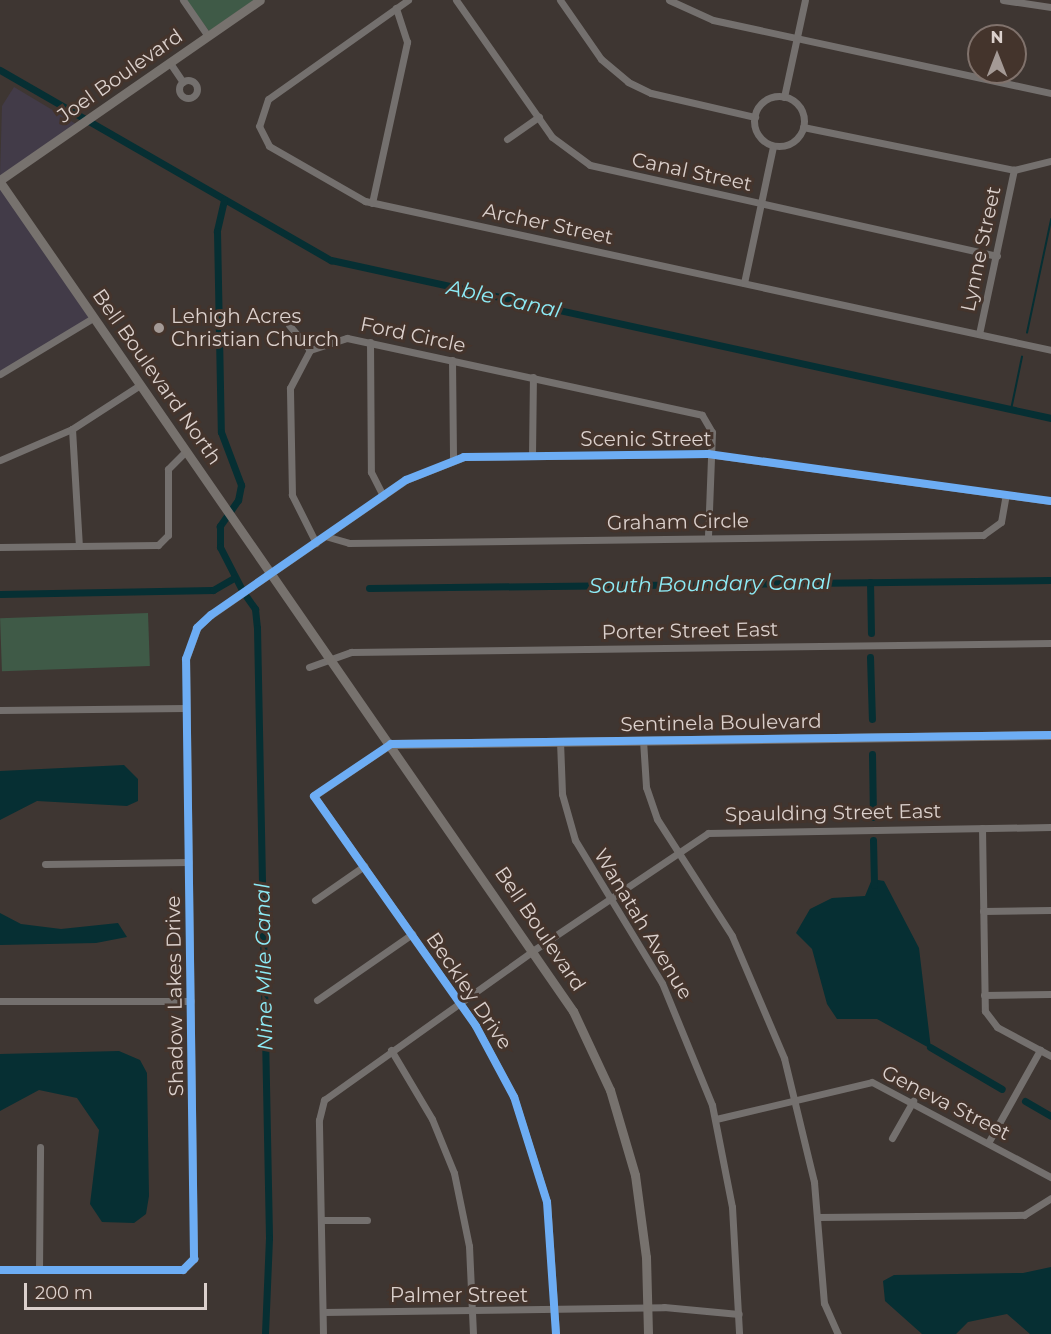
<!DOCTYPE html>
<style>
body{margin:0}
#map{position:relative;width:1051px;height:1334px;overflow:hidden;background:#3e3632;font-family:Montserrat,sans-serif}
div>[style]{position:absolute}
.commercial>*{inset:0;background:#423b48}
.green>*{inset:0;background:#3f5a47;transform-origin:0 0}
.water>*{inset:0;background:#062f33}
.stream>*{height:1.5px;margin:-0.75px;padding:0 0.75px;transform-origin:0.75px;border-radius:0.75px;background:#062f33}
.canal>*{height:7px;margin:-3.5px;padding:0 3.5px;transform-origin:3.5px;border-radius:3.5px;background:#062f33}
.street>*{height:7px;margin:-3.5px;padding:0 3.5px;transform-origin:3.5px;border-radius:3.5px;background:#74706e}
.street>.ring{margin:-3.5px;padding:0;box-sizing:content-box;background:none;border:7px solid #74706e;border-radius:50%}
.secondary>*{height:9px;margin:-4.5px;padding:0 4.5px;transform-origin:4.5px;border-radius:4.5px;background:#77726e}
.cycleway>*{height:8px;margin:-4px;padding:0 4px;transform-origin:4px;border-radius:4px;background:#6dadf4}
.dots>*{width:16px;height:16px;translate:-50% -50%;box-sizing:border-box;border:3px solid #44342c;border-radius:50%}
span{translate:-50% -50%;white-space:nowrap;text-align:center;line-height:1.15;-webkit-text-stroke:6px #44342c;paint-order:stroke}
.street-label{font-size:20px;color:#dbd0cc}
.poi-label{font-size:20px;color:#dbd0cc}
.left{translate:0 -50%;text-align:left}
.water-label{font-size:21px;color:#8debf6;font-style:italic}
.north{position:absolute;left:967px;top:24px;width:60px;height:60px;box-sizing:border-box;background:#44342c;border:2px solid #80726c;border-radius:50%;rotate:0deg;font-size:16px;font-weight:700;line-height:24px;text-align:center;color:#dbd0cc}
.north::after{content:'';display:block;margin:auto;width:21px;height:27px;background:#a49a96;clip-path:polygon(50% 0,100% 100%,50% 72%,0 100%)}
.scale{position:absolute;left:24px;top:1283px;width:183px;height:27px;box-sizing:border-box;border:3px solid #dbd0cc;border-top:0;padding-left:8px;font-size:18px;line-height:21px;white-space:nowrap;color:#dbd0cc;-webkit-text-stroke:4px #44342c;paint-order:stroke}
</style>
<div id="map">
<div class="commercial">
<i style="clip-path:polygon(14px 87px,76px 124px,0 176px,2px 106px)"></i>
<i style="clip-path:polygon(0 188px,92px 322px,0 375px)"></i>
</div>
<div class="green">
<i style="clip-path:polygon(186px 0,254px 0,209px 31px)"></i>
<i style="left:148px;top:613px;width:53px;height:148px;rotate:88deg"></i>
</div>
<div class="water">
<i style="clip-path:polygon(124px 765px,138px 779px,138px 801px,127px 806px,37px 801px,0 820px,0 771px)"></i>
<i style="clip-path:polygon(872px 879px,884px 881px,919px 948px,931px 1049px,877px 1019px,837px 1019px,827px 1004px,812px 949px,796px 933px,810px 909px,832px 898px,865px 896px)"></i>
<i style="clip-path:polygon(0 913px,21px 924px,61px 929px,118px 923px,127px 937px,96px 943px,0 945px)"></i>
<i style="clip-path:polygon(119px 1051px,140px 1060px,147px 1073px,149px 1196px,146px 1214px,134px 1223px,102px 1222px,90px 1204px,99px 1130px,77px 1098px,39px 1090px,0 1111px,0 1054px)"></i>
<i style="clip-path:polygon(1051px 1267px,1051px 1334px,1030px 1334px,1007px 1314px,968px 1322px,956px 1334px,922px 1334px,885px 1301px,883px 1281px,894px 1275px,1023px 1273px)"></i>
</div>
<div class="stream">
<i style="left:1027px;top:333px;width:116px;rotate:-78deg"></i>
<i style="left:1011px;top:410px;width:54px;rotate:-78.3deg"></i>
</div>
<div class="canal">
<i style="left:0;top:70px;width:382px;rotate:29.9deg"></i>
<i style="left:331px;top:260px;width:737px;rotate:12.38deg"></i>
<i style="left:224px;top:200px;width:32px;rotate:103deg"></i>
<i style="left:217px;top:231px;width:201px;rotate:88.9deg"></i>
<i style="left:221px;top:432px;width:57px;rotate:69.3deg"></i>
<i style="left:241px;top:485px;width:15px;rotate:101deg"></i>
<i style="left:238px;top:500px;width:32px;rotate:125deg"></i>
<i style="left:220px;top:526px;width:21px;rotate:90deg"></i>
<i style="left:220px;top:547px;width:46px;rotate:62.9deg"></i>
<i style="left:870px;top:582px;width:51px;rotate:88.9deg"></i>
<i style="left:369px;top:588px;width:682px;rotate:-0.67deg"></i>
<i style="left:0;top:594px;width:213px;rotate:-1.1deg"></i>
<i style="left:213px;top:590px;width:24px;rotate:-30deg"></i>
<i style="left:246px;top:596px;width:16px;rotate:55deg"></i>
<i style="left:255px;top:609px;width:19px;rotate:84deg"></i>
<i style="left:257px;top:628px;width:610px;rotate:88.87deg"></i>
<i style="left:269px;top:1238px;width:96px;rotate:92.4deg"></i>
<i style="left:870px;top:657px;width:62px;rotate:88.2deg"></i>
<i style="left:872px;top:754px;width:63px;rotate:89.1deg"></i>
<i style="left:873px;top:840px;width:45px;rotate:88.7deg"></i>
<i style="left:930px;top:1047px;width:83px;rotate:30.3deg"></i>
<i style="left:1025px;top:1101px;width:30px;rotate:30deg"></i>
</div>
<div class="street">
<i style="left:183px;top:0;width:44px;rotate:55.2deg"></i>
<i style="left:408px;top:0;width:171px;rotate:144.7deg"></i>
<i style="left:268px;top:99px;width:28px;rotate:108deg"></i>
<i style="left:259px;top:126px;width:22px;rotate:63deg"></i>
<i style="left:269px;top:146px;width:111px;rotate:29.8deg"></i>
<i style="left:365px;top:201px;width:702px;rotate:12.25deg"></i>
<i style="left:456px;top:0;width:167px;rotate:55deg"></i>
<i style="left:552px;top:137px;width:47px;rotate:36.4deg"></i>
<i style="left:590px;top:165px;width:417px;rotate:12.6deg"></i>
<i style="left:560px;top:0;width:72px;rotate:55.2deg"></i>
<i style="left:601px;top:59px;width:35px;rotate:40deg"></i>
<i style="left:628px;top:82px;width:25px;rotate:26deg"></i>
<i style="left:651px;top:93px;width:107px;rotate:13deg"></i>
<i style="left:669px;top:0;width:48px;rotate:24.4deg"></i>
<i style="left:713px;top:20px;width:346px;rotate:12.2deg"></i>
<i style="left:1003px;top:0;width:49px;rotate:8.3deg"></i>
<i style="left:170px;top:63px;width:23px;rotate:56deg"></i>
<i class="ring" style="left:179px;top:80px;width:11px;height:11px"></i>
<i class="ring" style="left:754px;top:96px;width:43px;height:43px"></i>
<i style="left:784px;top:97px;width:99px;rotate:-77.8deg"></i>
<i style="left:803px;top:127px;width:215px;rotate:11.5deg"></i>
<i style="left:1014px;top:170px;width:38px;rotate:-14deg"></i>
<i style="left:507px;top:139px;width:39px;rotate:-35deg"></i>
<i style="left:372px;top:203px;width:165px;rotate:-77.7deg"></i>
<i style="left:407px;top:42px;width:36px;rotate:-108deg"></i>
<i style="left:744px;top:283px;width:140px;rotate:-78deg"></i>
<i style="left:289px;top:325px;width:33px;rotate:50deg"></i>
<i style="left:979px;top:334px;width:168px;rotate:-78deg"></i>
<i style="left:370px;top:342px;width:130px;rotate:89.6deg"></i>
<i style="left:371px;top:472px;width:27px;rotate:63deg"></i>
<i style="left:452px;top:360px;width:99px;rotate:89.4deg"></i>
<i style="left:0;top:374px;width:109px;rotate:-31.1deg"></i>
<i style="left:72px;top:429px;width:117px;rotate:86.6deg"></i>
<i style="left:532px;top:455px;width:78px;rotate:-89.3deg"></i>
<i style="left:0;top:460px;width:78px;rotate:-23.3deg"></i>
<i style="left:72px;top:429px;width:81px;rotate:-32.9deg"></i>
<i style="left:325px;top:536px;width:25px;rotate:16deg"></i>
<i style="left:349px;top:543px;width:634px;rotate:-0.72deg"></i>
<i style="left:983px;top:535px;width:22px;rotate:-36deg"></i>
<i style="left:1001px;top:522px;width:27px;rotate:-80deg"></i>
<i style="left:316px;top:543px;width:54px;rotate:-116.6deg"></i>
<i style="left:292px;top:495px;width:107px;rotate:-91.1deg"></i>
<i style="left:290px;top:388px;width:43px;rotate:-62.2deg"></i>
<i style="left:310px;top:350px;width:39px;rotate:-18deg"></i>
<i style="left:347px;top:338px;width:363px;rotate:12.2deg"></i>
<i style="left:702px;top:415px;width:20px;rotate:60deg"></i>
<i style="left:712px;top:432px;width:106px;rotate:92.2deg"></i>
<i style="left:0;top:547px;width:158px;rotate:-0.7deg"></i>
<i style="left:158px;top:545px;width:14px;rotate:-45deg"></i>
<i style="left:168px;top:535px;width:66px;rotate:-90deg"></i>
<i style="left:168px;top:469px;width:25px;rotate:-45deg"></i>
<i style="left:309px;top:667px;width:45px;rotate:-19.7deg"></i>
<i style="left:351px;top:652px;width:700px;rotate:-0.74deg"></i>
<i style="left:0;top:710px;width:186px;rotate:-0.6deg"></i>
<i style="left:643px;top:740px;width:47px;rotate:86.3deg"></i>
<i style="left:646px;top:787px;width:34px;rotate:71deg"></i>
<i style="left:657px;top:819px;width:139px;rotate:57.3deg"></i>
<i style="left:732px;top:936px;width:133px;rotate:66.9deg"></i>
<i style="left:784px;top:1058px;width:128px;rotate:76.4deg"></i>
<i style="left:814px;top:1182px;width:121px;rotate:85.3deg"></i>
<i style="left:824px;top:1303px;width:34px;rotate:66deg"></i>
<i style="left:560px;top:741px;width:53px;rotate:87.8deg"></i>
<i style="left:562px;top:794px;width:48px;rotate:74.2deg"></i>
<i style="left:575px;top:840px;width:167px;rotate:58.7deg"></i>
<i style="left:662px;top:983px;width:132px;rotate:67.7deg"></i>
<i style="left:712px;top:1105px;width:104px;rotate:78.9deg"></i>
<i style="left:732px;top:1207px;width:127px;rotate:86.8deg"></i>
<i style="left:391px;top:744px;width:93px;rotate:146deg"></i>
<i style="left:314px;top:796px;width:281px;rotate:54.8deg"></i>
<i style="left:476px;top:1026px;width:81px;rotate:61.8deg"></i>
<i style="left:514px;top:1097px;width:110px;rotate:72.6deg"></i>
<i style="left:547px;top:1202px;width:132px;rotate:86.1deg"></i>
<i style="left:982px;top:828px;width:183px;rotate:89.1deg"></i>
<i style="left:985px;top:1011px;width:20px;rotate:53deg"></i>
<i style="left:997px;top:1027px;width:61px;rotate:28.2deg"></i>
<i style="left:45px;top:864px;width:144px;rotate:-0.8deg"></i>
<i style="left:315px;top:900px;width:60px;rotate:-34.8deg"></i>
<i style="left:983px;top:911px;width:68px;rotate:-0.8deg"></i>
<i style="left:984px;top:995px;width:67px;rotate:-0.9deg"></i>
<i style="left:317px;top:1000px;width:116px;rotate:-34.8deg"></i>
<i style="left:0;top:1001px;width:191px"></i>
<i style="left:391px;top:1050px;width:80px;rotate:59.3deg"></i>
<i style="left:432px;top:1119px;width:58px;rotate:67.8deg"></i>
<i style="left:454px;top:1173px;width:75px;rotate:78.4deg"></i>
<i style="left:469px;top:1246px;width:88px;rotate:87.4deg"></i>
<i style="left:716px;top:1119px;width:160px;rotate:-13.3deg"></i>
<i style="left:872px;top:1082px;width:203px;rotate:28deg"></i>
<i style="left:892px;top:1138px;width:43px;rotate:-60.4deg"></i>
<i style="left:988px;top:1143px;width:107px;rotate:-60.8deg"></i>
<i style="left:818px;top:1217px;width:206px;rotate:-0.6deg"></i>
<i style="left:1024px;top:1215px;width:32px;rotate:-32deg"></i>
<i style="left:321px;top:1220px;width:46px"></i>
<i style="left:0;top:1270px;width:183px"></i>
<i style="left:183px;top:1270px;width:16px;rotate:-45deg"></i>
<i style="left:194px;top:1259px;width:600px;rotate:-90.76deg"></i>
<i style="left:186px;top:659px;width:33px;rotate:-70deg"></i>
<i style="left:197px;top:628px;width:19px;rotate:-43deg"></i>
<i style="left:211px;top:615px;width:237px;rotate:-34.7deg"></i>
<i style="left:406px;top:480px;width:62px;rotate:-21.6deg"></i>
<i style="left:464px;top:457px;width:244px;rotate:-0.7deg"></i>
<i style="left:708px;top:454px;width:346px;rotate:7.8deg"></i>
<i style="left:39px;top:1270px;width:123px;rotate:-89.5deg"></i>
<i style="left:323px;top:1312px;width:341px;rotate:-0.8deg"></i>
<i style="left:664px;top:1307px;width:75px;rotate:5.3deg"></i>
<i style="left:323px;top:1334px;width:214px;rotate:-91.1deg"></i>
<i style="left:319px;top:1120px;width:21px;rotate:-76deg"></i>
<i style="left:324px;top:1100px;width:258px;rotate:-35.5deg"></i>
<i style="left:534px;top:950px;width:210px;rotate:-33.9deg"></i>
<i style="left:708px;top:833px;width:343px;rotate:-1deg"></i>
</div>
<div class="secondary">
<i style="left:0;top:180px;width:316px;rotate:-34.7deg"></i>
<i style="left:0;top:182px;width:1008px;rotate:55.35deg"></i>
<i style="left:573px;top:1011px;width:87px;rotate:64.9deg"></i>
<i style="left:610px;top:1090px;width:89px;rotate:73.6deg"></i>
<i style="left:635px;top:1175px;width:83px;rotate:82.4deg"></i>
<i style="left:646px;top:1257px;width:77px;rotate:88.5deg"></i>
<i style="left:391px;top:744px;width:660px;rotate:-0.78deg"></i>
</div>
<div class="cycleway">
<i style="left:0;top:1270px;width:183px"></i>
<i style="left:183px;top:1270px;width:16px;rotate:-45deg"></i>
<i style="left:194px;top:1259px;width:600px;rotate:-90.76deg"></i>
<i style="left:186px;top:659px;width:33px;rotate:-70deg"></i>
<i style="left:197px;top:628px;width:19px;rotate:-43deg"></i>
<i style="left:211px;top:615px;width:237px;rotate:-34.7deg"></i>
<i style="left:406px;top:480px;width:62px;rotate:-21.6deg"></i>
<i style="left:464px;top:457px;width:244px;rotate:-0.7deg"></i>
<i style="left:708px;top:454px;width:346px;rotate:7.8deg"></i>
<i style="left:556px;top:1334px;width:132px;rotate:-93.9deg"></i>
<i style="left:547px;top:1202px;width:110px;rotate:-107.4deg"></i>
<i style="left:514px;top:1097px;width:81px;rotate:-118.2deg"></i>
<i style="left:476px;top:1026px;width:281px;rotate:-125.2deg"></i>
<i style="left:314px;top:796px;width:93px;rotate:-34deg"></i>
<i style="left:391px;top:744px;width:660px;rotate:-0.78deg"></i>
</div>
<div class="dots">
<i style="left:159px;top:328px;background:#a49a96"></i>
</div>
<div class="street-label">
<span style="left:120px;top:76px;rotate:-35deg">Joel Boulevard</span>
<span style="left:692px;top:172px;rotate:12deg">Canal Street</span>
<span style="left:548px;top:224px;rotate:12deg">Archer Street</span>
<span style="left:981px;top:249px;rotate:-78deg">Lynne Street</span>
<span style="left:413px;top:335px;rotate:12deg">Ford Circle</span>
<span style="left:157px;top:377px;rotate:55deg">Bell Boulevard North</span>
<span style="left:646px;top:439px">Scenic Street</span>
<span style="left:678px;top:522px;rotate:-1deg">Graham Circle</span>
<span style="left:690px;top:631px;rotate:-1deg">Porter Street East</span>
<span style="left:721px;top:723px;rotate:-1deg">Sentinela Boulevard</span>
<span style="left:833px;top:813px;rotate:-1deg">Spaulding Street East</span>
<span style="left:643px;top:924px;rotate:59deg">Wanatah Avenue</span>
<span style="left:540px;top:929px;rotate:56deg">Bell Boulevard</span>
<span style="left:469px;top:991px;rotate:56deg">Beckley Drive</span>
<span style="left:175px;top:996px;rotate:-91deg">Shadow Lakes Drive</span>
<span style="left:946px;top:1103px;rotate:27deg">Geneva Street</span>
<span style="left:459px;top:1295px">Palmer Street</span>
</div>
<div class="poi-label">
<span class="left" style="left:171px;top:328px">Lehigh Acres<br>Christian Church</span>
</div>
<div class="water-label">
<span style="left:504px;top:299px;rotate:12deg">Able Canal</span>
<span style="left:710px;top:584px;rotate:-1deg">South Boundary Canal</span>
<span style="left:264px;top:967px;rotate:-91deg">Nine Mile Canal</span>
</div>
<div class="north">N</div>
<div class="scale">200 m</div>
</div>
